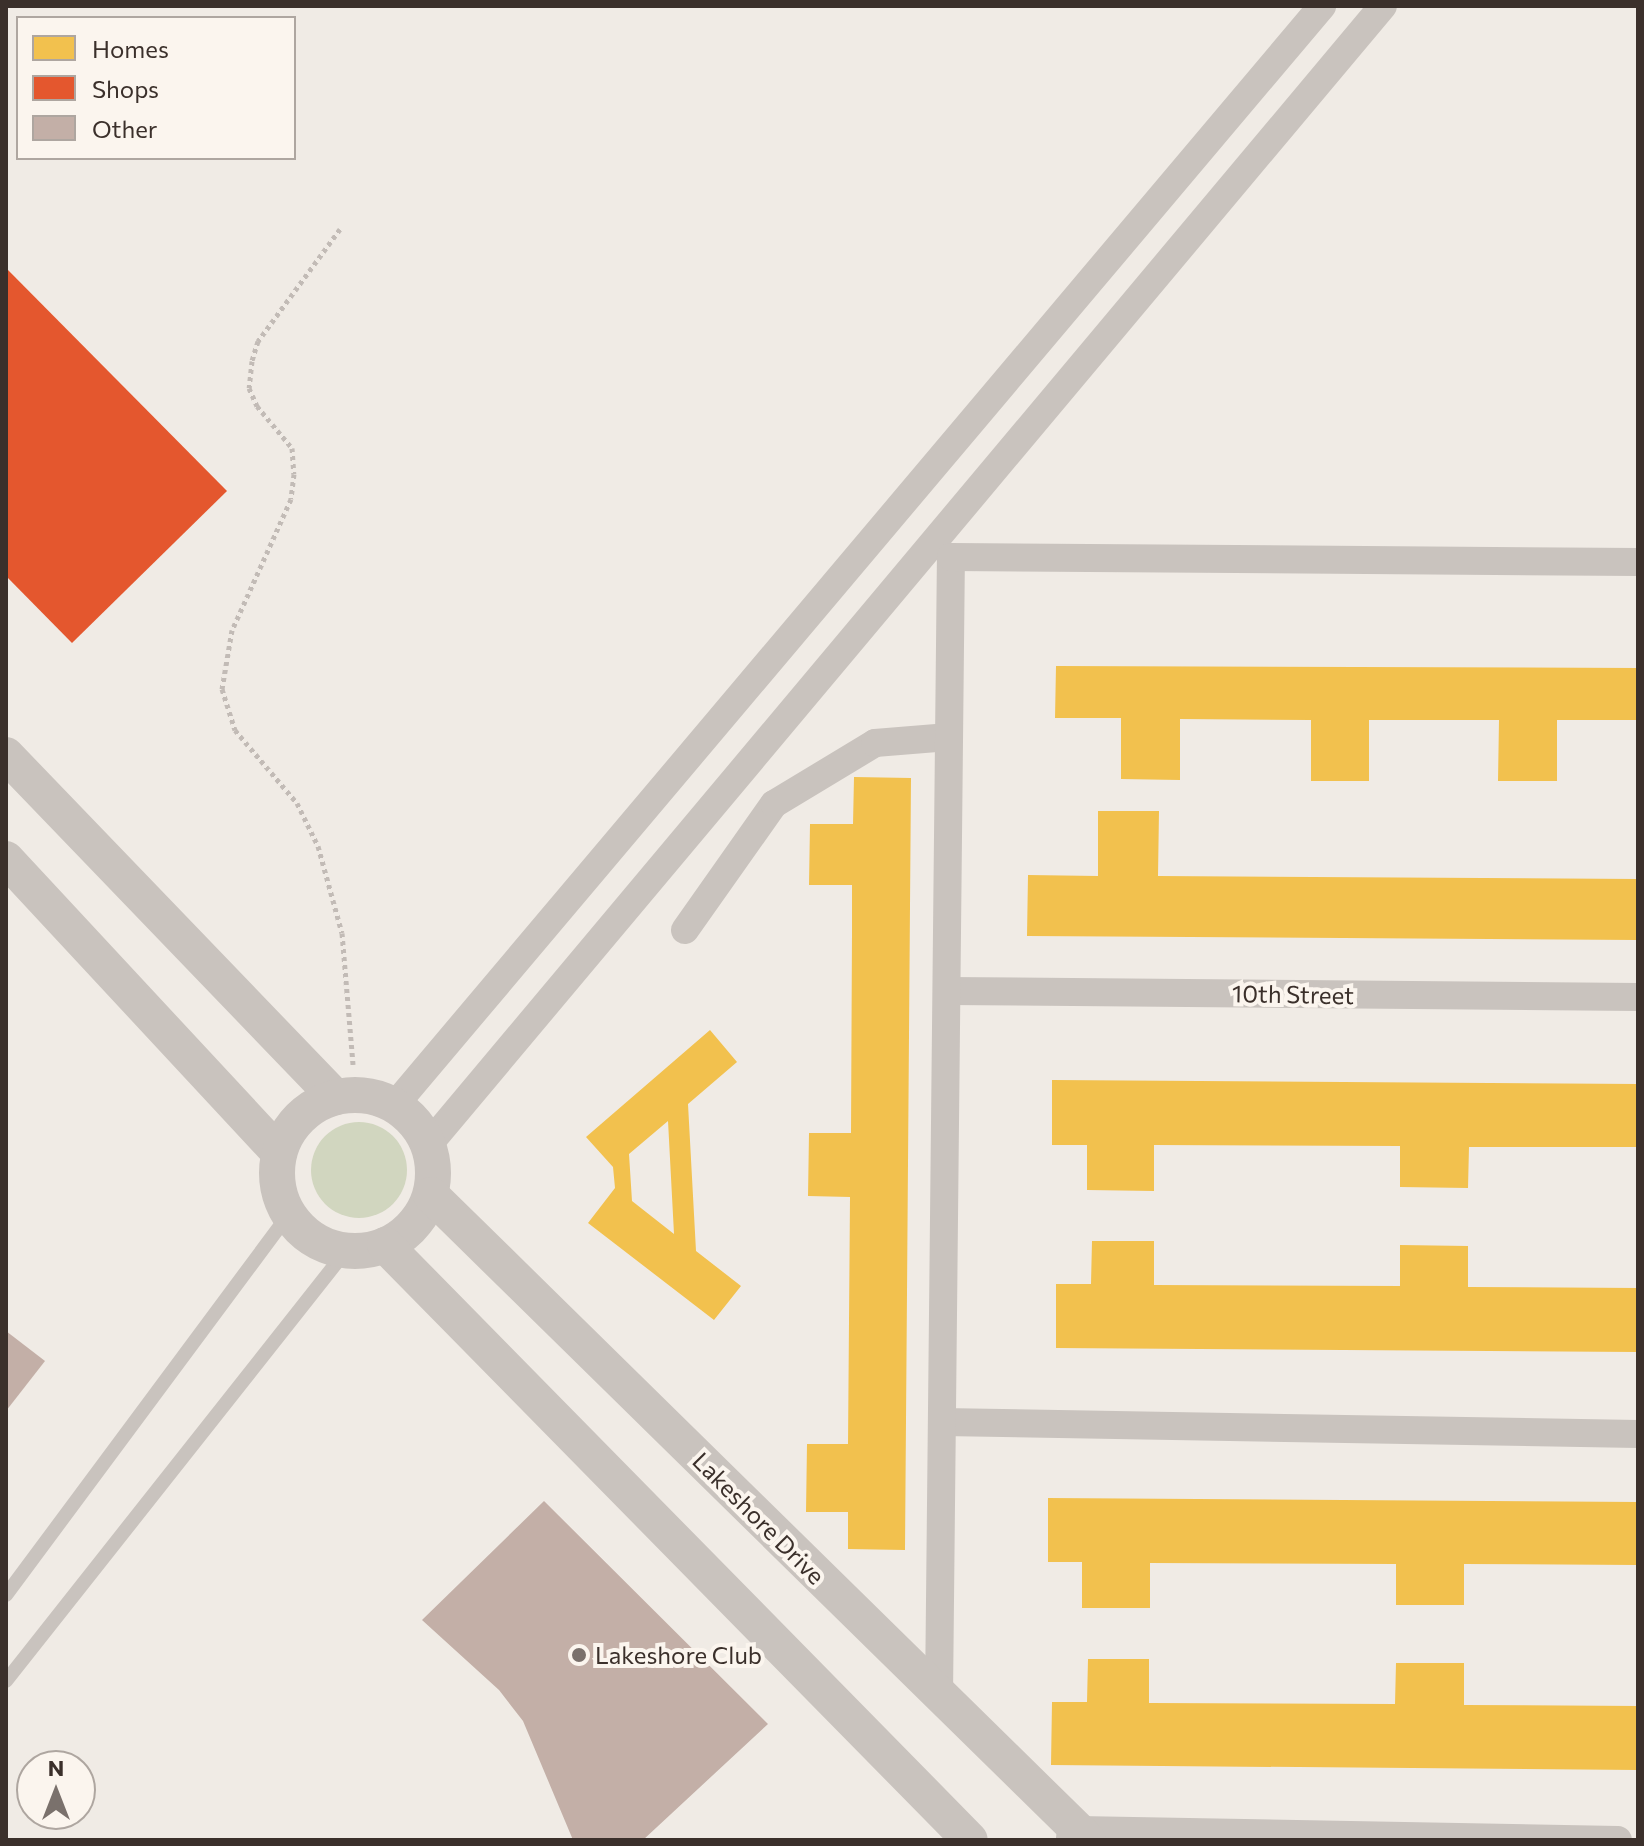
<!DOCTYPE html>
<style>
body{margin:0}
#map{position:relative;width:1644px;height:1846px;overflow:hidden;background:#f0ebe5;font-family:Commissioner,sans-serif}
div>[style]{position:absolute}
.green>*{inset:0;background:#d1d6bf}
.round{border-radius:50%}
.homes>*{inset:0;background:#f2c14e}
.shops>*{inset:0;background:#e4572e}
.building>*{inset:0;background:#c3afa7}
.path>*{height:5px;margin-top:-2.5px;transform-origin:0;background:repeating-linear-gradient(90deg,#c2bbb6 0 4px,transparent 0 8px)}
.service>*{height:14px;margin:-7px;padding:0 7px;transform-origin:7px;border-radius:7px;background:#c9c3be}
.minor>*{height:28px;margin:-14px;padding:0 14px;transform-origin:14px;border-radius:14px;background:#c9c3be}
.tertiary>*{height:36px;margin:-18px;padding:0 18px;transform-origin:18px;border-radius:18px;background:#c9c3be}
.tertiary>.ring{margin:-18px;padding:0;box-sizing:content-box;background:none;border:36px solid #c9c3be;border-radius:50%}
.dots>*{width:22px;height:22px;translate:-50% -50%;box-sizing:border-box;border:4px solid #fbf5ee;border-radius:50%}
span{translate:-50% -50%;white-space:nowrap;text-align:center;line-height:1.15;-webkit-text-stroke:8px #fbf5ee;paint-order:stroke}
.street-label{font-size:24px;color:#3b302b}
.poi-label{font-size:24px;color:#3b302b}
.left{translate:0 -50%;text-align:left}
.frame{position:absolute;inset:0;border:8px solid #3b302b;pointer-events:none}
.legend{position:absolute;left:16px;top:16px;width:280px;height:144px;box-sizing:border-box;background:#fbf5ee;border:2px solid #aea6a0;margin:0;padding:10px 14px;list-style:none;font-size:24px;color:#3b302b}
.legend li{display:flex;align-items:center;gap:16px;height:40px}
.legend b{width:40px;border:2px solid #aea6a0}
.north{position:absolute;left:16px;top:1750px;width:80px;height:80px;box-sizing:border-box;background:#fbf5ee;border:2px solid #aea6a0;border-radius:50%;rotate:0deg;font-size:22px;font-weight:700;line-height:32px;text-align:center;color:#3b302b}
.north::after{content:'';display:block;margin:auto;width:28px;height:36px;background:#7a716c;clip-path:polygon(50% 0,100% 100%,50% 72%,0 100%)}
</style>
<div id="map">
<div class="green">
<i class="round" style="left:311px;top:1122px;width:96px;height:96px"></i>
</div>
<div class="homes">
<i style="clip-path:polygon(1056px 666px,1638px 668px,1638px 720px,1557px 720px,1557px 781px,1498px 781px,1499px 720px,1369px 720px,1369px 781px,1311px 781px,1311px 720px,1180px 719px,1180px 780px,1121px 779px,1121px 718px,1055px 718px)"></i>
<i style="clip-path:polygon(854px 777px,911px 778px,905px 1550px,848px 1549px,848px 1512px,806px 1512px,807px 1444px,848px 1444px,850px 1197px,808px 1196px,809px 1133px,851px 1133px,852px 931px,852px 885px,809px 885px,810px 824px,853px 824px)"></i>
<i style="clip-path:polygon(1098px 811px,1159px 811px,1158px 876px,1638px 879px,1638px 940px,1027px 936px,1028px 875px,1098px 876px)"></i>
<i style="clip-path:polygon(evenodd,710px 1030px,737px 1062px,688px 1104px,696px 1251px,741px 1286px,714px 1320px,588px 1223px,615px 1188px,613px 1167px,586px 1137px,710px 1030px,668px 1121px,674px 1234px,632px 1201px,629px 1154px,668px 1121px)"></i>
<i style="clip-path:polygon(1052px 1080px,1638px 1084px,1638px 1147px,1469px 1147px,1468px 1188px,1400px 1187px,1400px 1146px,1154px 1145px,1154px 1191px,1087px 1190px,1087px 1145px,1052px 1145px)"></i>
<i style="clip-path:polygon(1092px 1241px,1154px 1241px,1154px 1285px,1400px 1286px,1400px 1245px,1468px 1246px,1468px 1287px,1638px 1288px,1638px 1352px,1056px 1348px,1056px 1284px,1091px 1284px)"></i>
<i style="clip-path:polygon(1048px 1498px,1638px 1502px,1638px 1565px,1464px 1564px,1464px 1605px,1396px 1605px,1396px 1564px,1150px 1563px,1150px 1608px,1082px 1608px,1082px 1562px,1048px 1562px)"></i>
<i style="clip-path:polygon(1088px 1659px,1149px 1659px,1149px 1703px,1395px 1704px,1396px 1663px,1464px 1663px,1464px 1705px,1638px 1706px,1638px 1770px,1051px 1765px,1052px 1702px,1087px 1702px)"></i>
</div>
<div class="shops">
<i style="clip-path:polygon(6px 268px,227px 491px,72px 643px,6px 576px)"></i>
</div>
<div class="building">
<i style="clip-path:polygon(6px 1331px,45px 1361px,6px 1411px)"></i>
<i style="clip-path:polygon(544px 1501px,768px 1724px,643px 1840px,573px 1840px,523px 1721px,499px 1690px,422px 1620px)"></i>
</div>
<div class="path">
<i style="left:340px;top:229px;width:139px;rotate:126.2deg"></i>
<i style="left:258px;top:341px;width:21px;rotate:107deg"></i>
<i style="left:252px;top:361px;width:27px;rotate:96deg"></i>
<i style="left:249px;top:388px;width:20px;rotate:66deg"></i>
<i style="left:257px;top:406px;width:55px;rotate:50.2deg"></i>
<i style="left:292px;top:448px;width:26px;rotate:86deg"></i>
<i style="left:294px;top:474px;width:25px;rotate:97deg"></i>
<i style="left:291px;top:499px;width:144px;rotate:114.2deg"></i>
<i style="left:232px;top:630px;width:60px;rotate:99.6deg"></i>
<i style="left:222px;top:689px;width:43px;rotate:72.4deg"></i>
<i style="left:235px;top:730px;width:96px;rotate:49.7deg"></i>
<i style="left:297px;top:803px;width:48px;rotate:64deg"></i>
<i style="left:318px;top:846px;width:90px;rotate:74.6deg"></i>
<i style="left:342px;top:933px;width:132px;rotate:85.2deg"></i>
</div>
<div class="service">
<i style="left:6px;top:1595px;width:475px;rotate:-53.4deg"></i>
<i style="left:6px;top:1681px;width:547px;rotate:-51.68deg"></i>
</div>
<div class="minor">
<i style="left:685px;top:930px;width:154px;rotate:-54.8deg"></i>
<i style="left:774px;top:804px;width:118px;rotate:-31.1deg"></i>
<i style="left:875px;top:743px;width:74px;rotate:-4.6deg"></i>
<i style="left:947px;top:991px;width:691px;rotate:0.5deg"></i>
<i style="left:395px;top:1105px;width:1438px;rotate:-49.85deg"></i>
<i style="left:429px;top:1144px;width:1485px;rotate:-50.03deg"></i>
<i style="left:942px;top:1422px;width:696px;rotate:0.99deg"></i>
<i style="left:939px;top:1696px;width:1139px;rotate:-89.4deg"></i>
<i style="left:951px;top:557px;width:687px;rotate:0.42deg"></i>
<i style="left:1070px;top:1838px;width:11px;rotate:-45deg"></i>
<i style="left:1078px;top:1830px;width:540px;rotate:1.06deg"></i>
</div>
<div class="tertiary">
<i style="left:6px;top:755px;width:475px;rotate:46.1deg"></i>
<i style="left:6px;top:859px;width:401px;rotate:47.1deg"></i>
<i class="ring" style="left:277px;top:1095px;width:120px;height:120px"></i>
<i style="left:431px;top:1195px;width:921px;rotate:44.47deg"></i>
<i style="left:385px;top:1245px;width:834px;rotate:45.49deg"></i>
</div>
<div class="dots">
<i style="left:579px;top:1655px;background:#7a716c"></i>
</div>
<div class="street-label">
<span style="left:1293px;top:994px;rotate:1deg">10th Street</span>
<span style="left:759px;top:1518px;rotate:45deg">Lakeshore Drive</span>
</div>
<div class="poi-label">
<span class="left" style="left:595px;top:1655px">Lakeshore Club</span>
</div>
<div class="frame"></div>
<ul class="legend">
<li><b style="height:22px;background:#f2c14e"></b>Homes</li>
<li><b style="height:22px;background:#e4572e"></b>Shops</li>
<li><b style="height:22px;background:#c3afa7"></b>Other</li>
</ul>
<div class="north">N</div>
</div>
